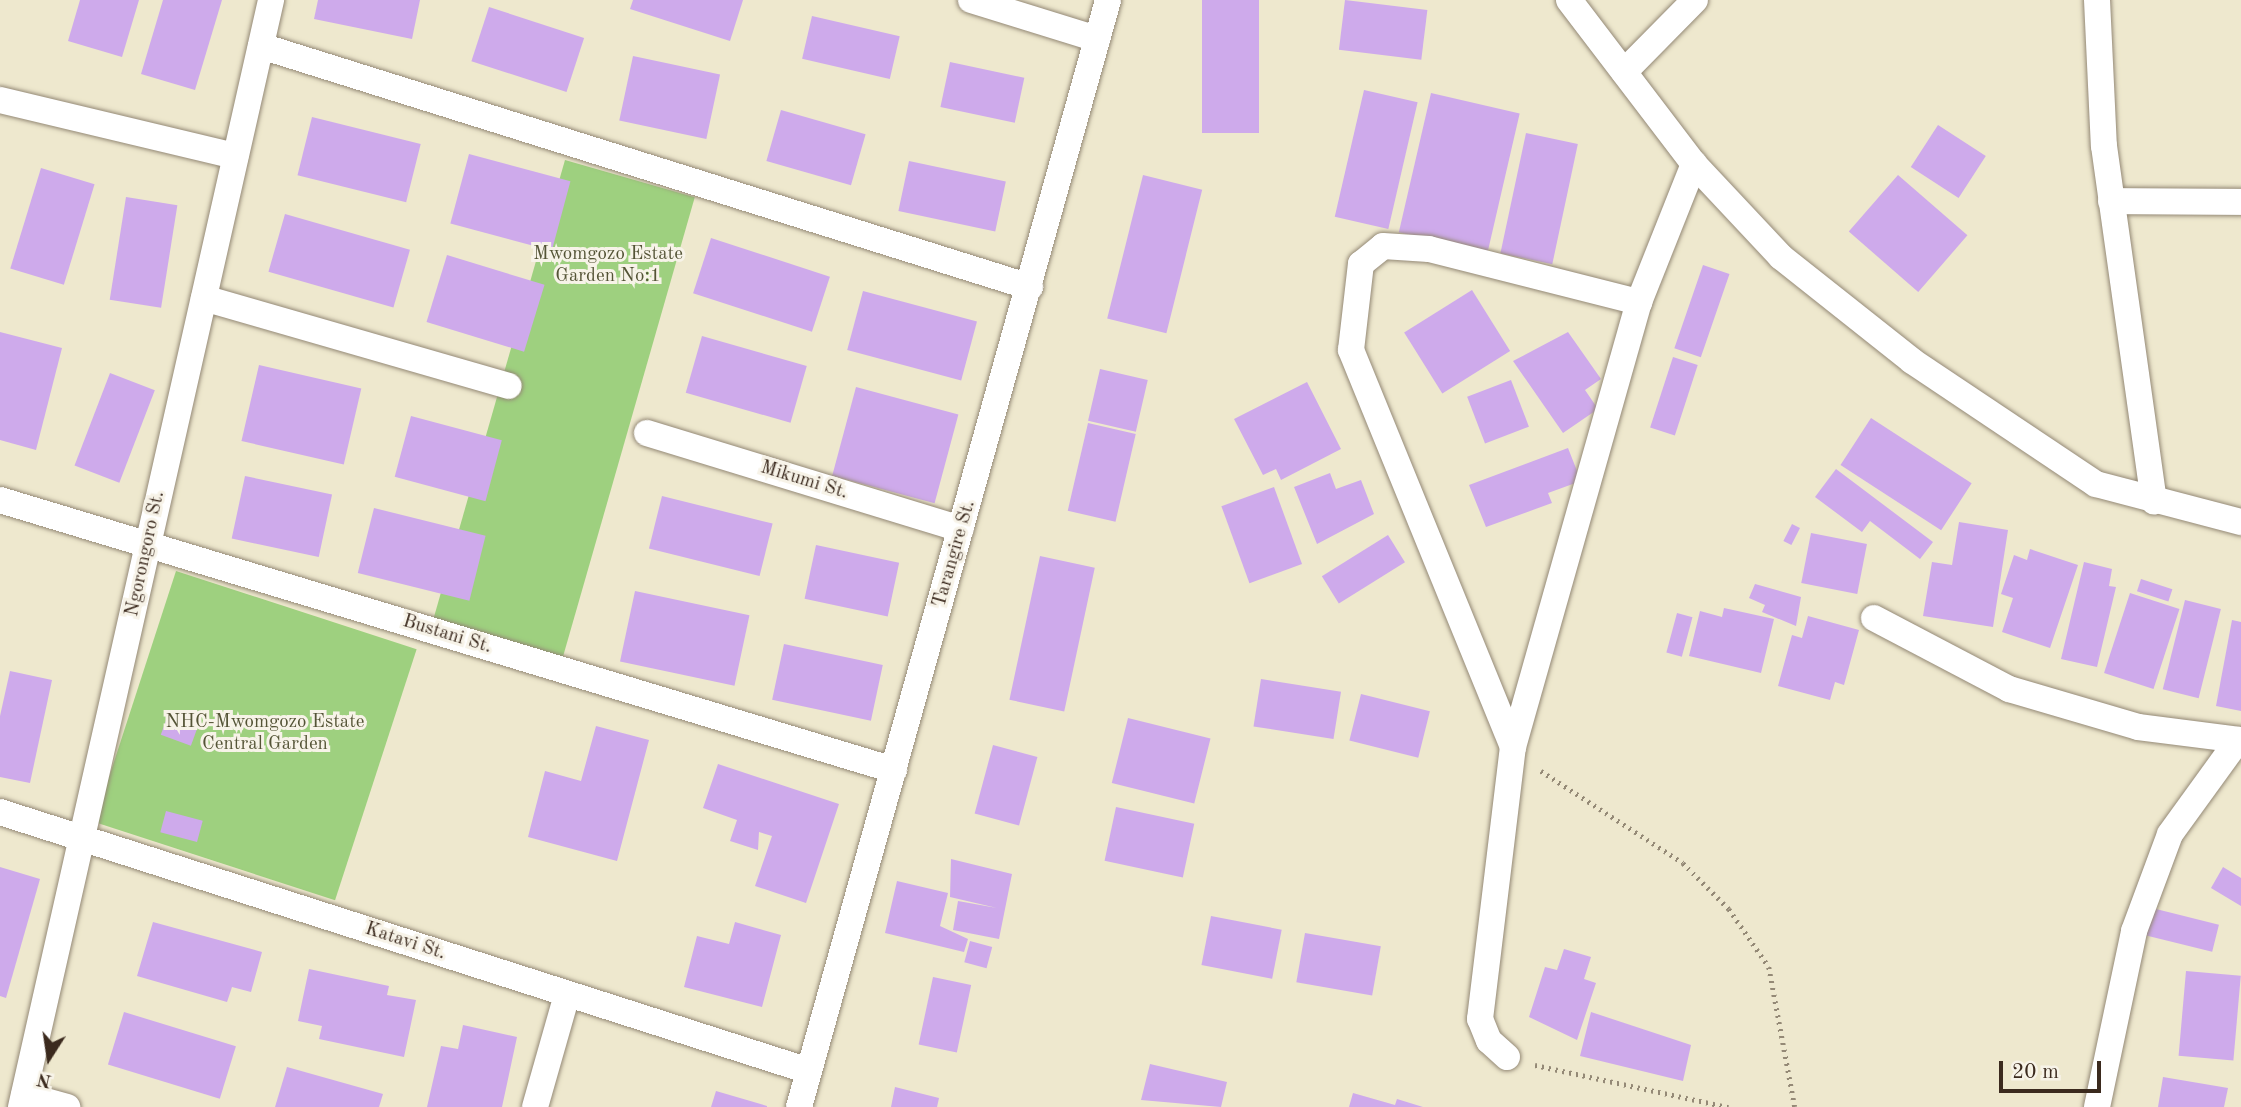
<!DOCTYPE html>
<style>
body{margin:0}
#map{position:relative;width:2241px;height:1107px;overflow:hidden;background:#eee8ce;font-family:"Old Standard TT",serif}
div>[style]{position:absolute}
.green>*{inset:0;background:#9ed07f;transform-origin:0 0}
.building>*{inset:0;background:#ceaaeb;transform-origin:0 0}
.path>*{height:4.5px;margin-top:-2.25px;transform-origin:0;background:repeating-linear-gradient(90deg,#948976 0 2px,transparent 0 7px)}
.roads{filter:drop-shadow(0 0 2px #948976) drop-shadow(0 0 2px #948976)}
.minor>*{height:26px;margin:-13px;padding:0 13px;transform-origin:13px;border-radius:13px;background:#fff}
span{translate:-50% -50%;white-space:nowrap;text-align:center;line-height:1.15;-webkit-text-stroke:6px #f7f3e8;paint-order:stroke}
.park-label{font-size:19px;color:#545436}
.street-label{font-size:19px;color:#3b2a1e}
.north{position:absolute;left:14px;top:1023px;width:70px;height:70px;-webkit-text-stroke:5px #f7f3e8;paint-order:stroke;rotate:192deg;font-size:19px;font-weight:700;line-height:28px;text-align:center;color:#3b2a1e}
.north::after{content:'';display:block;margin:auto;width:24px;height:32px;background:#3b2a1e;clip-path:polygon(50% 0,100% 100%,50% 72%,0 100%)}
.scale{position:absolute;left:1999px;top:1061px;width:102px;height:32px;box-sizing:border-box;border:4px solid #3b2a1e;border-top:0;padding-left:9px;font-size:21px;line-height:24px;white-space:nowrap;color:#3b2a1e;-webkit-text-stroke:5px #f7f3e8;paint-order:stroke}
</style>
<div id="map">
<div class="green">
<i style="left:565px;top:160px;width:135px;height:480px;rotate:16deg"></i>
<i style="left:176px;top:571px;width:253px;height:264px;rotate:18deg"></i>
</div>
<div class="building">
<i style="clip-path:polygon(80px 0,139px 0,122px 57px,68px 41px)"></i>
<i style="clip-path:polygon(163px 0,222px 0,195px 90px,141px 74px)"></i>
<i style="clip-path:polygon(318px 0,420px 0,412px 39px,314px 19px)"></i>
<i style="clip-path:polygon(633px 0,743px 0,730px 41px,630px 9px)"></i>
<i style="left:1202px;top:0;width:57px;height:133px"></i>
<i style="left:1345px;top:0;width:83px;height:50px;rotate:7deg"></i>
<i style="left:489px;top:7px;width:100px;height:57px;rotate:18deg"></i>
<i style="left:812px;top:16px;width:90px;height:44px;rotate:13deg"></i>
<i style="left:633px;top:56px;width:89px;height:66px;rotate:12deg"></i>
<i style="left:950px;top:62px;width:76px;height:46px;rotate:12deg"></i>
<i style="left:1364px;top:90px;width:55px;height:130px;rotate:13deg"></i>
<i style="left:1431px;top:93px;width:91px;height:143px;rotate:13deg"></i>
<i style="left:781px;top:110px;width:88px;height:53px;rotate:16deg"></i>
<i style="left:312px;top:117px;width:112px;height:60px;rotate:14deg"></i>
<i style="left:1938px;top:125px;width:57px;height:50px;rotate:33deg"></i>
<i style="left:1526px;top:133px;width:53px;height:123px;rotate:12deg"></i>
<i style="left:469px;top:154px;width:105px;height:72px;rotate:15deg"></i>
<i style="left:909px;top:161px;width:99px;height:51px;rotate:12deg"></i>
<i style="left:41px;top:168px;width:56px;height:105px;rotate:17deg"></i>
<i style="left:1143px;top:175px;width:61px;height:148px;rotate:14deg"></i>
<i style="left:1898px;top:175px;width:92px;height:75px;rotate:41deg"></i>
<i style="left:126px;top:197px;width:52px;height:104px;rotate:9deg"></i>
<i style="left:285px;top:214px;width:130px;height:60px;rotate:16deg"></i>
<i style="left:711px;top:238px;width:125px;height:58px;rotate:18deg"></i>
<i style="left:447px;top:255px;width:102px;height:70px;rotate:17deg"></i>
<i style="left:1703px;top:265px;width:28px;height:88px;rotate:19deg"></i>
<i style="left:1472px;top:290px;width:72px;height:80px;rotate:58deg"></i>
<i style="left:863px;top:291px;width:118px;height:61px;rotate:15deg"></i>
<i style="clip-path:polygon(0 332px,62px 348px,36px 450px,0 440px)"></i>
<i style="clip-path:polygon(1568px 332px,1601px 379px,1585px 390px,1598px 409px,1563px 433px,1513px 361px)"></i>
<i style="left:702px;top:336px;width:109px;height:59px;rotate:16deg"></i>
<i style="left:1673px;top:357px;width:26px;height:74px;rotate:18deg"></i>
<i style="left:259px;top:365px;width:105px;height:78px;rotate:13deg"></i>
<i style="left:1100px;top:369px;width:49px;height:53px;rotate:13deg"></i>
<i style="left:110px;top:373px;width:48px;height:99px;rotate:21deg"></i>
<i style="left:1511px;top:380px;width:50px;height:47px;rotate:69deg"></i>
<i style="clip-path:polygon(1307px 382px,1341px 449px,1281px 480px,1276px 469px,1263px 475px,1234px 419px)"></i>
<i style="left:856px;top:387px;width:106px;height:92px;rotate:15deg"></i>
<i style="left:411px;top:416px;width:94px;height:63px;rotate:15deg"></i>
<i style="left:1871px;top:418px;width:120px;height:56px;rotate:33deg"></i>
<i style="left:1088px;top:423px;width:49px;height:90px;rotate:13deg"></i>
<i style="clip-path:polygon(1568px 448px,1581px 481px,1548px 493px,1552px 503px,1486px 527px,1469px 485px)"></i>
<i style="clip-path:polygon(1836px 469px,1933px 542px,1920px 559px,1870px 521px,1862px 532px,1815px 497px)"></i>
<i style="clip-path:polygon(1330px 473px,1336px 489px,1361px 480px,1374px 514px,1317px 544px,1294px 487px)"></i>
<i style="left:245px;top:476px;width:89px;height:64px;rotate:12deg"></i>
<i style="left:1274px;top:487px;width:82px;height:56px;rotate:70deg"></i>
<i style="left:662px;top:496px;width:114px;height:54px;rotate:14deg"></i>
<i style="left:374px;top:508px;width:115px;height:67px;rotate:14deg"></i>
<i style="clip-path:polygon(1959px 522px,2008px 530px,1993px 627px,1923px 616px,1932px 562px,1952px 565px)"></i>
<i style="left:1792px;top:524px;width:9px;height:19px;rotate:27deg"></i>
<i style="left:1811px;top:533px;width:57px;height:51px;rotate:11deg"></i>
<i style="left:1388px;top:535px;width:32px;height:78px;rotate:58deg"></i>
<i style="left:816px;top:545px;width:85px;height:55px;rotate:12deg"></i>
<i style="clip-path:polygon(2030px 549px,2078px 565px,2050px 648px,2002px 632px,2013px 598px,2001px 594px,2014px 555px,2027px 560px)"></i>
<i style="left:1040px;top:556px;width:56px;height:147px;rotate:12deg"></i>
<i style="clip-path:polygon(2084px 562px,2112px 569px,2109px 586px,2116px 587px,2097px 667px,2061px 659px)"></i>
<i style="left:2141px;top:579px;width:33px;height:13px;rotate:18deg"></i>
<i style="clip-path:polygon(1755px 584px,1801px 597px,1796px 626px,1762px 612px,1765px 605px,1749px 598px)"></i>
<i style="left:635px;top:591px;width:117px;height:72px;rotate:12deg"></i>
<i style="left:2130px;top:593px;width:52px;height:84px;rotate:18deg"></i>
<i style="left:2185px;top:600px;width:37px;height:92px;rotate:14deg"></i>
<i style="clip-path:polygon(1724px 608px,1774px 619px,1761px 673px,1689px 656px,1700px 611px,1722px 617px)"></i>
<i style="left:1677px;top:613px;width:16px;height:41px;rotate:15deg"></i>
<i style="clip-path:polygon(1808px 616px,1859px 630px,1844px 685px,1835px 682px,1830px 700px,1778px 686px,1792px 635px,1802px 638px)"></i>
<i style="clip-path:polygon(2232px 620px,2241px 622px,2241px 711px,2216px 706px)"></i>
<i style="left:784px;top:644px;width:101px;height:57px;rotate:12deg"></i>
<i style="clip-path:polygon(10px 671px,52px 680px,30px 783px,0 777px,0 716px)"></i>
<i style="left:1261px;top:679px;width:81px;height:48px;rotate:9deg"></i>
<i style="left:1361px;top:694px;width:71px;height:48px;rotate:14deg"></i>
<i style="left:168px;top:715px;width:32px;height:21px;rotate:20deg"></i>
<i style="left:1128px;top:718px;width:85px;height:67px;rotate:14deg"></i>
<i style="clip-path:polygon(596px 726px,649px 740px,617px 861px,528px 837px,545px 771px,581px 781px)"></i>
<i style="left:993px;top:745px;width:46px;height:71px;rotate:15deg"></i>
<i style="clip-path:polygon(718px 764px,839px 804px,806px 903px,755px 886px,772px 836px,759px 832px,758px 850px,730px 841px,737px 820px,703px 808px)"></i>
<i style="left:1116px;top:807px;width:80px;height:55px;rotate:12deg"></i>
<i style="left:166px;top:811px;width:38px;height:22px;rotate:15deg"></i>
<i style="clip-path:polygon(951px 859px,1012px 874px,999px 939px,953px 930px,958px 901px,997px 908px,950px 897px)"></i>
<i style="clip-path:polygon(0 867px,40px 879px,6px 998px,0 996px)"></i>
<i style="clip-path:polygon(2223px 867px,2241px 878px,2241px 906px,2211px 888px)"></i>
<i style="clip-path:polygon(897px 881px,948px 893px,940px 926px,968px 939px,964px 952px,885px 933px)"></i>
<i style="left:2152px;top:908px;width:69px;height:28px;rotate:14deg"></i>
<i style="left:1211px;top:916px;width:72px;height:50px;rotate:11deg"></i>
<i style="clip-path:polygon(153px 922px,262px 952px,251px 992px,232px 987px,227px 1002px,137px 976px)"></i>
<i style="clip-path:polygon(735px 922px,781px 935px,762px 1007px,684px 987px,697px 936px,729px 944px)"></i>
<i style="left:1305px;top:933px;width:77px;height:50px;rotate:10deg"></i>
<i style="left:970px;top:941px;width:23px;height:22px;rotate:15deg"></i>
<i style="clip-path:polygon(1564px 949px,1591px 957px,1584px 979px,1596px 983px,1577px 1040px,1529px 1017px,1545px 967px,1557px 970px)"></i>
<i style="clip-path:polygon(309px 969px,389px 986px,387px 995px,416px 1000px,404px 1057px,319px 1039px,322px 1026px,298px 1021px)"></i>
<i style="left:2186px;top:971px;width:55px;height:85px;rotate:5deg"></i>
<i style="left:933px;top:977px;width:39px;height:69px;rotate:12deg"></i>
<i style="left:124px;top:1012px;width:117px;height:55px;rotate:17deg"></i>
<i style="clip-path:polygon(1591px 1012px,1691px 1045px,1683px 1081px,1580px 1056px)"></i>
<i style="clip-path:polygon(463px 1025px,517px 1037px,502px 1107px,427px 1107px,441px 1046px,458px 1049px)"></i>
<i style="clip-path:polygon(1150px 1064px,1227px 1082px,1221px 1107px,1141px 1100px)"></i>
<i style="clip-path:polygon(287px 1067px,383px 1094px,379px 1107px,275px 1107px)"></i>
<i style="clip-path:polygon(2163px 1077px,2228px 1088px,2224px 1107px,2158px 1107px)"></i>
<i style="clip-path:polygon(895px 1087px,939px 1098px,937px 1107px,891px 1107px)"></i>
<i style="clip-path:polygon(716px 1091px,767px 1106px,767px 1107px,711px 1107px)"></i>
<i style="clip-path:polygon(1353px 1093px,1395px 1105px,1397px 1099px,1423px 1107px,1349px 1107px)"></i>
</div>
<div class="path">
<i style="left:1541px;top:771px;width:169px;rotate:32.9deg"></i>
<i style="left:1683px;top:863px;width:65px;rotate:45deg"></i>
<i style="left:1729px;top:909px;width:70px;rotate:55.4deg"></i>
<i style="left:1769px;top:967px;width:142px;rotate:79.5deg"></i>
<i style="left:1535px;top:1065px;width:198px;rotate:12.3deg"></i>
</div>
<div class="roads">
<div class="minor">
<i style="left:971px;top:0;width:132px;rotate:17.2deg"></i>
<i style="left:1569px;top:0;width:206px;rotate:52.7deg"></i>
<i style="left:1694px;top:164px;width:127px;rotate:46.9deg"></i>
<i style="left:1781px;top:257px;width:167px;rotate:38.4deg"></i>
<i style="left:1912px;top:361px;width:221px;rotate:33.8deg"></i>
<i style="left:2096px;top:484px;width:150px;rotate:14.7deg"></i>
<i style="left:2097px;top:0;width:146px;rotate:87.3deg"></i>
<i style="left:2104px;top:146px;width:359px;rotate:82deg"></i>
<i style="left:261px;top:46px;width:806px;rotate:17.4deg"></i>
<i style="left:1624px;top:72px;width:101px;rotate:-45.4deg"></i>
<i style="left:0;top:100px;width:242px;rotate:13.4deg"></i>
<i style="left:2111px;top:201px;width:130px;rotate:0.4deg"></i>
<i style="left:204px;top:298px;width:317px;rotate:16.1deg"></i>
<i style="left:647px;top:433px;width:328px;rotate:17deg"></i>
<i style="left:0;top:500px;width:934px;rotate:16.81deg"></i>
<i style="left:1874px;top:618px;width:153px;rotate:27.7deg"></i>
<i style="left:2009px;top:689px;width:134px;rotate:16.4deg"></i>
<i style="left:2138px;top:727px;width:104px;rotate:7.2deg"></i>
<i style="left:1513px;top:747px;width:429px;rotate:-112.2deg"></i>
<i style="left:1351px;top:350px;width:87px;rotate:-83.4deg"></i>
<i style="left:1361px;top:264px;width:28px;rotate:-39deg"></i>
<i style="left:1383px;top:246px;width:46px;rotate:3.7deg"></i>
<i style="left:1429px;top:249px;width:217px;rotate:14.2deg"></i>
<i style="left:0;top:812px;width:849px;rotate:17.75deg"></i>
<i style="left:1507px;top:1057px;width:24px;rotate:-138deg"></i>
<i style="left:1489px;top:1041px;width:24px;rotate:-112deg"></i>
<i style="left:1480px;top:1019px;width:274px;rotate:-83.1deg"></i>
<i style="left:1513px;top:747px;width:462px;rotate:-74.2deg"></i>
<i style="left:1639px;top:302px;width:149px;rotate:-68.3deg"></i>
<i style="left:24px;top:1095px;width:45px;rotate:15.6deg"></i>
<i style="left:21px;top:1107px;width:1135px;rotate:-77.27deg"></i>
<i style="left:535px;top:1107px;width:116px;rotate:-74.1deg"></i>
<i style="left:799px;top:1107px;width:1149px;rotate:-74.4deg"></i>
<i style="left:2097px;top:1107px;width:180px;rotate:-78.1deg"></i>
<i style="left:2134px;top:931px;width:103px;rotate:-69.6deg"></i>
<i style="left:2170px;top:834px;width:116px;rotate:-54.1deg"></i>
</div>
</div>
<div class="park-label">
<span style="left:608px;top:266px">Mwomgozo Estate<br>Garden No:1</span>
<span style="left:265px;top:734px">NHC-Mwomgozo Estate<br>Central Garden</span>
</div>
<div class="street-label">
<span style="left:804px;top:481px;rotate:17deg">Mikumi St.</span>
<span style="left:146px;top:554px;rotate:-78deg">Ngorongoro St.</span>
<span style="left:955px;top:554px;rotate:-74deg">Tarangire St.</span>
<span style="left:447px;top:635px;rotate:17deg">Bustani St.</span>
<span style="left:405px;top:942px;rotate:18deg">Katavi St.</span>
</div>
<div class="north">N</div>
<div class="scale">20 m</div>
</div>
